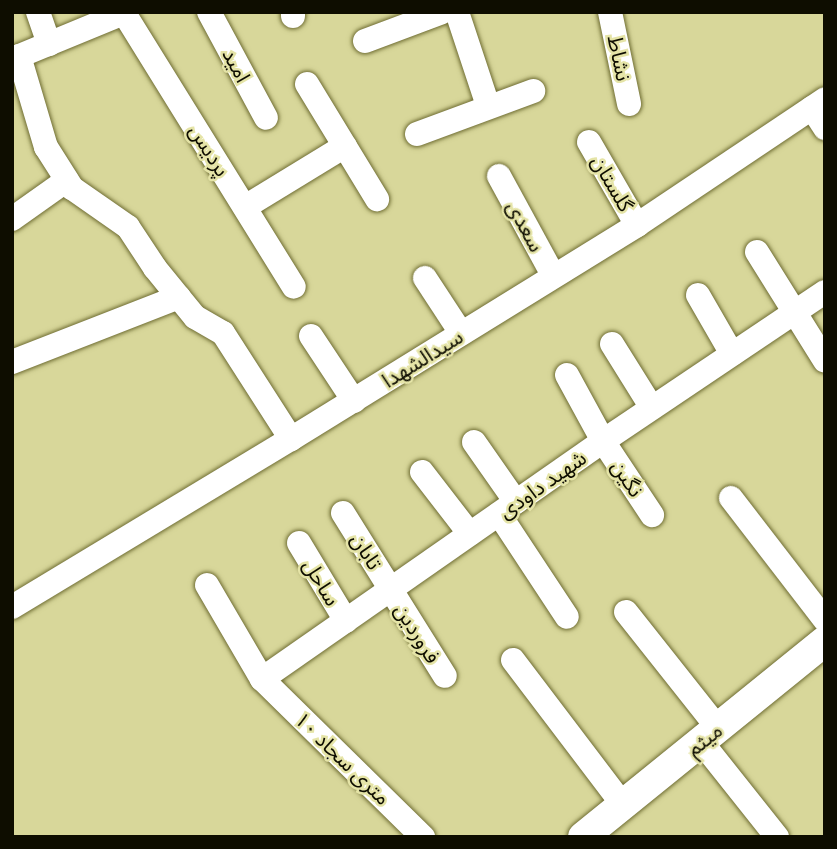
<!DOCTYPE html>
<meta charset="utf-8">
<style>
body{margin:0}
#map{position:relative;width:837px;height:849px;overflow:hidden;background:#d8d79a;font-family:"IBM Plex Sans","Noto Sans Arabic",sans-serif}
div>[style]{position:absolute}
.roads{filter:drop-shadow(0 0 2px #6f6d33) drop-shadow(0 0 2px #6f6d33)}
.minor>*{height:24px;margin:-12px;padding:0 12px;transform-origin:12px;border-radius:12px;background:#fff}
.major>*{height:30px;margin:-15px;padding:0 15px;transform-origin:15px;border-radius:15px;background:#fff}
span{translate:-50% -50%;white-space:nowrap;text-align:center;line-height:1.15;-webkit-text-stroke:5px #e5e4a7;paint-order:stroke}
.street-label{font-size:21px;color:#0e0d00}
.frame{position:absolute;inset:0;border:14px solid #0e0d00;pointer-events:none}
</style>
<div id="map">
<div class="roads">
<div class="minor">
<i style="left:38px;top:12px;width:34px;rotate:71deg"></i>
<i style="left:209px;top:12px;width:120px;rotate:61.7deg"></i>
<i style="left:293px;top:12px;width:4px;rotate:90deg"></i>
<i style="left:457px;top:12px;width:99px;rotate:71.7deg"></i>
<i style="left:610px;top:12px;width:94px;rotate:78.3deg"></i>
<i style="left:124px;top:13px;width:322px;rotate:58.2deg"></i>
<i style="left:365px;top:41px;width:82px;rotate:-20.6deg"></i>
<i style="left:19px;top:56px;width:95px;rotate:73.5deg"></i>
<i style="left:46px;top:147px;width:49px;rotate:57.6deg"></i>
<i style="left:72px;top:188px;width:68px;rotate:34.9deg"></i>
<i style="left:128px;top:227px;width:49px;rotate:56.6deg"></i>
<i style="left:155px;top:268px;width:63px;rotate:50.8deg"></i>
<i style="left:195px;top:317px;width:32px;rotate:30deg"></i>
<i style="left:223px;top:333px;width:126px;rotate:57.3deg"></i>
<i style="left:12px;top:59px;width:123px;rotate:-22.4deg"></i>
<i style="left:307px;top:84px;width:135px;rotate:58.7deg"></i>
<i style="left:812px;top:108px;width:24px;rotate:57deg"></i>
<i style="left:417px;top:134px;width:124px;rotate:-20.3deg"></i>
<i style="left:589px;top:142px;width:96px;rotate:60deg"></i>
<i style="left:499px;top:176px;width:113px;rotate:61.4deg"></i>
<i style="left:245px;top:207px;width:117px;rotate:-31.4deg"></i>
<i style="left:12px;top:219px;width:67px;rotate:-35.3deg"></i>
<i style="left:757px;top:252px;width:128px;rotate:58deg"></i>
<i style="left:425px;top:278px;width:66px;rotate:56.8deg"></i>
<i style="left:698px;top:295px;width:68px;rotate:60deg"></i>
<i style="left:311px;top:336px;width:78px;rotate:56.5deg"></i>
<i style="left:612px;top:344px;width:75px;rotate:58deg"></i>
<i style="left:12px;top:362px;width:179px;rotate:-21.3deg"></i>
<i style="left:567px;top:375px;width:75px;rotate:61.4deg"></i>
<i style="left:603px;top:441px;width:89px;rotate:56.5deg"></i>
<i style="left:474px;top:442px;width:73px;rotate:55deg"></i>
<i style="left:422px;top:472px;width:78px;rotate:52.3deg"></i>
<i style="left:731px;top:498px;width:154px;rotate:52.4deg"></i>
<i style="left:343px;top:513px;width:192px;rotate:58deg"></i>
<i style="left:499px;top:514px;width:123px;rotate:56.6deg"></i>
<i style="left:299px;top:543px;width:91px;rotate:58.9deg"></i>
<i style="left:207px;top:585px;width:109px;rotate:59.7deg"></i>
<i style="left:262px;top:679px;width:226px;rotate:44.5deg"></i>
<i style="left:12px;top:607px;width:326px;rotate:-31.1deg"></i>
<i style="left:291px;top:439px;width:407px;rotate:-31.7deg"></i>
<i style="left:637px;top:225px;width:226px;rotate:-33.8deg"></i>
<i style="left:626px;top:612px;width:148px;rotate:51.6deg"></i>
<i style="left:513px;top:660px;width:182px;rotate:52.8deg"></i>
<i style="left:262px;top:679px;width:416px;rotate:-34.9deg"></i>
<i style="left:603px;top:441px;width:267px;rotate:-33.9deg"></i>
<i style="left:711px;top:754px;width:106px;rotate:51.5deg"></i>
</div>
<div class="major">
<i style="left:583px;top:837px;width:311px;rotate:-39deg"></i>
</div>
</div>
<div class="street-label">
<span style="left:620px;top:58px;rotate:78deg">نشاط</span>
<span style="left:237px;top:65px;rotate:62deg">امید</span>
<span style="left:210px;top:150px;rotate:58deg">پردیس</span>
<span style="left:613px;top:183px;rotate:60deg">گلستان</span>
<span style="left:526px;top:226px;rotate:62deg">سعدی</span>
<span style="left:422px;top:358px;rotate:-32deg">سیدالشهدا</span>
<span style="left:628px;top:478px;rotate:56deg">نگین</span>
<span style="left:542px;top:484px;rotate:-35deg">شهید داودی</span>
<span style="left:367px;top:551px;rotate:58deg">تابان</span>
<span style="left:322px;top:582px;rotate:59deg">ساحل</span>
<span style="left:418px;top:633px;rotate:58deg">فروردین</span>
<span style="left:704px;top:739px;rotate:-39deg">میثم</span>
<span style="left:343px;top:758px;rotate:44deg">۱۰ متری سجاد</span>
</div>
<div class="frame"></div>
</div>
